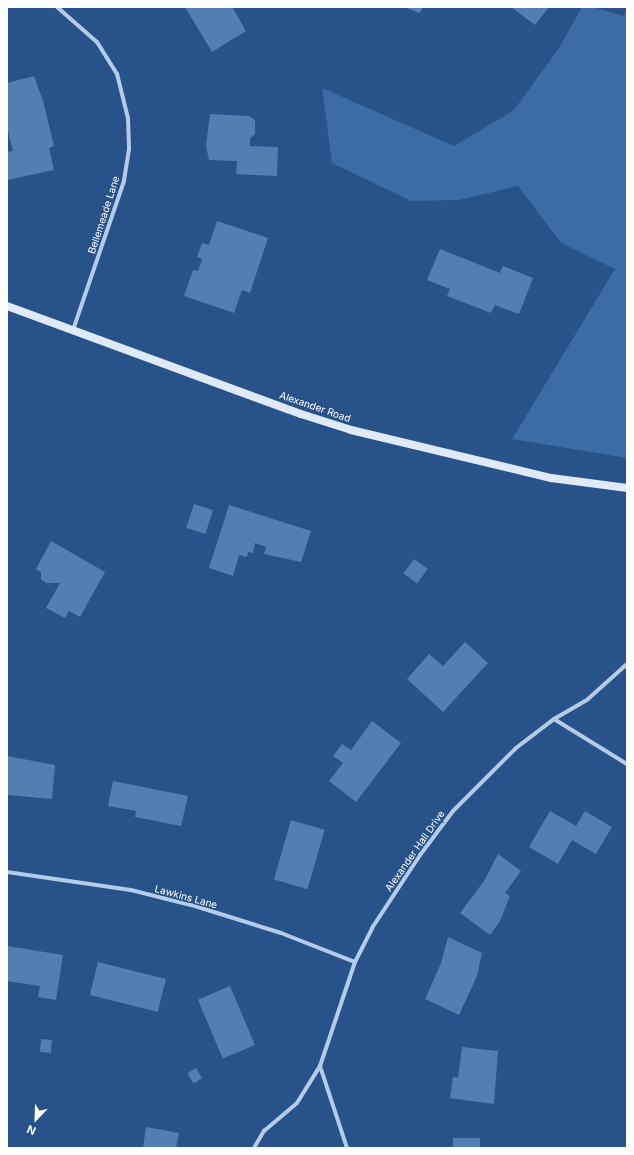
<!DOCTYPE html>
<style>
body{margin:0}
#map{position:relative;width:634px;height:1155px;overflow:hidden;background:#27528a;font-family:Inter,sans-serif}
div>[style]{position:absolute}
.green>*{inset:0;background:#3c6ba6}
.building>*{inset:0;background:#547db2;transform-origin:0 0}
.street>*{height:4px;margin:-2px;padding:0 2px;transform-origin:2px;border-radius:2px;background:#b5cce9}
.secondary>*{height:8px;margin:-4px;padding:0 4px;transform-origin:4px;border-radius:4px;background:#dfeaf8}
span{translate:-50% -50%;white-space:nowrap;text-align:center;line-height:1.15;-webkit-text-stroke:3px #27528a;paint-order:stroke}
.street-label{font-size:10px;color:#fff}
.frame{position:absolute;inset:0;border:8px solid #fff;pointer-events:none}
.north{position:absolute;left:16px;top:1099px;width:40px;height:40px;-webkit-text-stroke:3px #27528a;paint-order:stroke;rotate:203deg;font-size:11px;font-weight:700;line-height:16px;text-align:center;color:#fff}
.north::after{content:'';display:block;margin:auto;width:14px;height:18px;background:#fff;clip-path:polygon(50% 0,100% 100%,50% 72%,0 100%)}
</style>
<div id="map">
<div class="green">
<i style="clip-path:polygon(582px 7px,593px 7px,623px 16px,627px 9px,627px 458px,512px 439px,615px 269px,561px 243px,518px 186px,459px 200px,411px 201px,332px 163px,322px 88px,454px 146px,514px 110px,559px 48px)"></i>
</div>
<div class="building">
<i style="clip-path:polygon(185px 7px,232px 7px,246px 31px,212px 52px)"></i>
<i style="clip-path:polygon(404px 7px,423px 7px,420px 13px)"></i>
<i style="clip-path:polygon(511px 7px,549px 7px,535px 25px)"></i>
<i style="clip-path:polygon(34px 76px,43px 101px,54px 146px,49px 148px,54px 170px,7px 180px,7px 152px,13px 151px,7px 127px,7px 83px)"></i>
<i style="clip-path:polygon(210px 114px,249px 116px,255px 120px,255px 134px,250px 138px,250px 146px,278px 147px,277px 176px,236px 174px,237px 161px,209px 160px,206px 146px)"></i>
<i style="clip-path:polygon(217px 221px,268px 238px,250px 293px,242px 290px,234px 313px,184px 296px,193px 270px,198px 271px,202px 259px,197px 257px,202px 243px,209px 245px)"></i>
<i style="clip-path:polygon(440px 249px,500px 273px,503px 266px,533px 278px,519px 314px,495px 305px,491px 313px,447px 296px,450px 289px,427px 280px)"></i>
<i style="left:194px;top:504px;width:20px;height:25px;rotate:18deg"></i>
<i style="clip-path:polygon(229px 505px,311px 531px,301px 562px,264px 554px,266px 547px,255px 543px,253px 553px,248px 552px,247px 557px,239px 555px,233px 576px,209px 568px)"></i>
<i style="clip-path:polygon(51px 541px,105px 572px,80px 617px,69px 611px,65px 618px,46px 608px,60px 583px,46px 583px,41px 579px,41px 572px,36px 569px)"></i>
<i style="left:414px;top:559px;width:17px;height:18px;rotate:36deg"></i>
<i style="clip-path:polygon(465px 642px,488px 663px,443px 712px,407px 679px,429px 654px,443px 666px)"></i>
<i style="clip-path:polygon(372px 721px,401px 743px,356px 802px,329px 781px,343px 763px,333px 756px,342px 744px,351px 750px)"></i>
<i style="clip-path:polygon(7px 756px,55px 765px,52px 799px,7px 795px)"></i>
<i style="clip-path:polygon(113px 781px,188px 796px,181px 826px,135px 817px,136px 811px,108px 806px)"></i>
<i style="clip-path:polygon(550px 811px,576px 826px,585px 811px,612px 827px,596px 854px,572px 840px,558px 864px,529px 847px)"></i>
<i style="left:291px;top:820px;width:35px;height:62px;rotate:16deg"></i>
<i style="clip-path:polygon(498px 854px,521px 871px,505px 893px,510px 896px,500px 921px,490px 935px,460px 913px,484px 881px)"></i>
<i style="clip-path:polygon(448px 937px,482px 953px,477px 976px,459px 1015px,425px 999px,441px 963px)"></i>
<i style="clip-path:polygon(7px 946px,63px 955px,56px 1000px,38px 997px,40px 986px,7px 981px)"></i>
<i style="left:98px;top:962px;width:70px;height:34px;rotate:14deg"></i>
<i style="left:230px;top:986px;width:64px;height:35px;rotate:67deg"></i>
<i style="left:41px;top:1039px;width:11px;height:13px;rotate:5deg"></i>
<i style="clip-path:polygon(462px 1047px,498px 1051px,494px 1104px,450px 1098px,453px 1077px,458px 1078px)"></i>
<i style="left:196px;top:1068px;width:12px;height:10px;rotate:59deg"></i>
<i style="clip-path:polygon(146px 1127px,179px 1133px,176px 1148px,143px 1148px)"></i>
<i style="left:453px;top:1138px;width:27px;height:10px"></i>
</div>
<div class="street">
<i style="left:57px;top:7px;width:53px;rotate:41.2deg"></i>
<i style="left:97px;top:42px;width:38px;rotate:58deg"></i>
<i style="left:117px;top:74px;width:45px;rotate:76deg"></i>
<i style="left:128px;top:118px;width:31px;rotate:88deg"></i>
<i style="left:129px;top:149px;width:32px;rotate:99deg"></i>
<i style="left:124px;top:181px;width:157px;rotate:108.9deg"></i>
<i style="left:554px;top:719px;width:86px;rotate:31.7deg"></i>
<i style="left:7px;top:872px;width:125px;rotate:8.3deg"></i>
<i style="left:131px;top:890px;width:69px;rotate:14.2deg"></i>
<i style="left:198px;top:907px;width:87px;rotate:17.4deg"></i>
<i style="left:281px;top:933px;width:79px;rotate:21.4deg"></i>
<i style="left:320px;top:1066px;width:86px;rotate:71.8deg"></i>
<i style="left:254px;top:1148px;width:20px;rotate:-60deg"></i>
<i style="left:264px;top:1131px;width:43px;rotate:-40.3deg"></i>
<i style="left:297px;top:1103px;width:44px;rotate:-58.1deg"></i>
<i style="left:320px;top:1066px;width:110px;rotate:-71.4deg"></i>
<i style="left:355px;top:962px;width:38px;rotate:-63deg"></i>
<i style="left:372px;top:928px;width:87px;rotate:-56.7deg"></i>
<i style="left:420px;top:855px;width:55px;rotate:-53.1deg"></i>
<i style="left:453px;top:811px;width:89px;rotate:-45deg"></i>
<i style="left:516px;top:748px;width:48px;rotate:-37.3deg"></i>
<i style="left:554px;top:719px;width:39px;rotate:-30deg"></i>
<i style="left:588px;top:699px;width:52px;rotate:-41.9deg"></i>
</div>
<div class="secondary">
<i style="left:7px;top:306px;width:313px;rotate:20.2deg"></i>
<i style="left:301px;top:414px;width:52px;rotate:17.7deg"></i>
<i style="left:351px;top:430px;width:206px;rotate:13.5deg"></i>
<i style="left:551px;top:478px;width:77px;rotate:7.5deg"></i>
</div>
<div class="street-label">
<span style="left:104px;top:215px;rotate:-72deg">Bellemeade Lane</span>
<span style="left:315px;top:407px;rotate:19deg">Alexander Road</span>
<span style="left:415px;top:851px;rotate:-55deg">Alexander Hall Drive</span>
<span style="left:186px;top:897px;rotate:15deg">Lawkins Lane</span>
</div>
<div class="frame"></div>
<div class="north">N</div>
</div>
